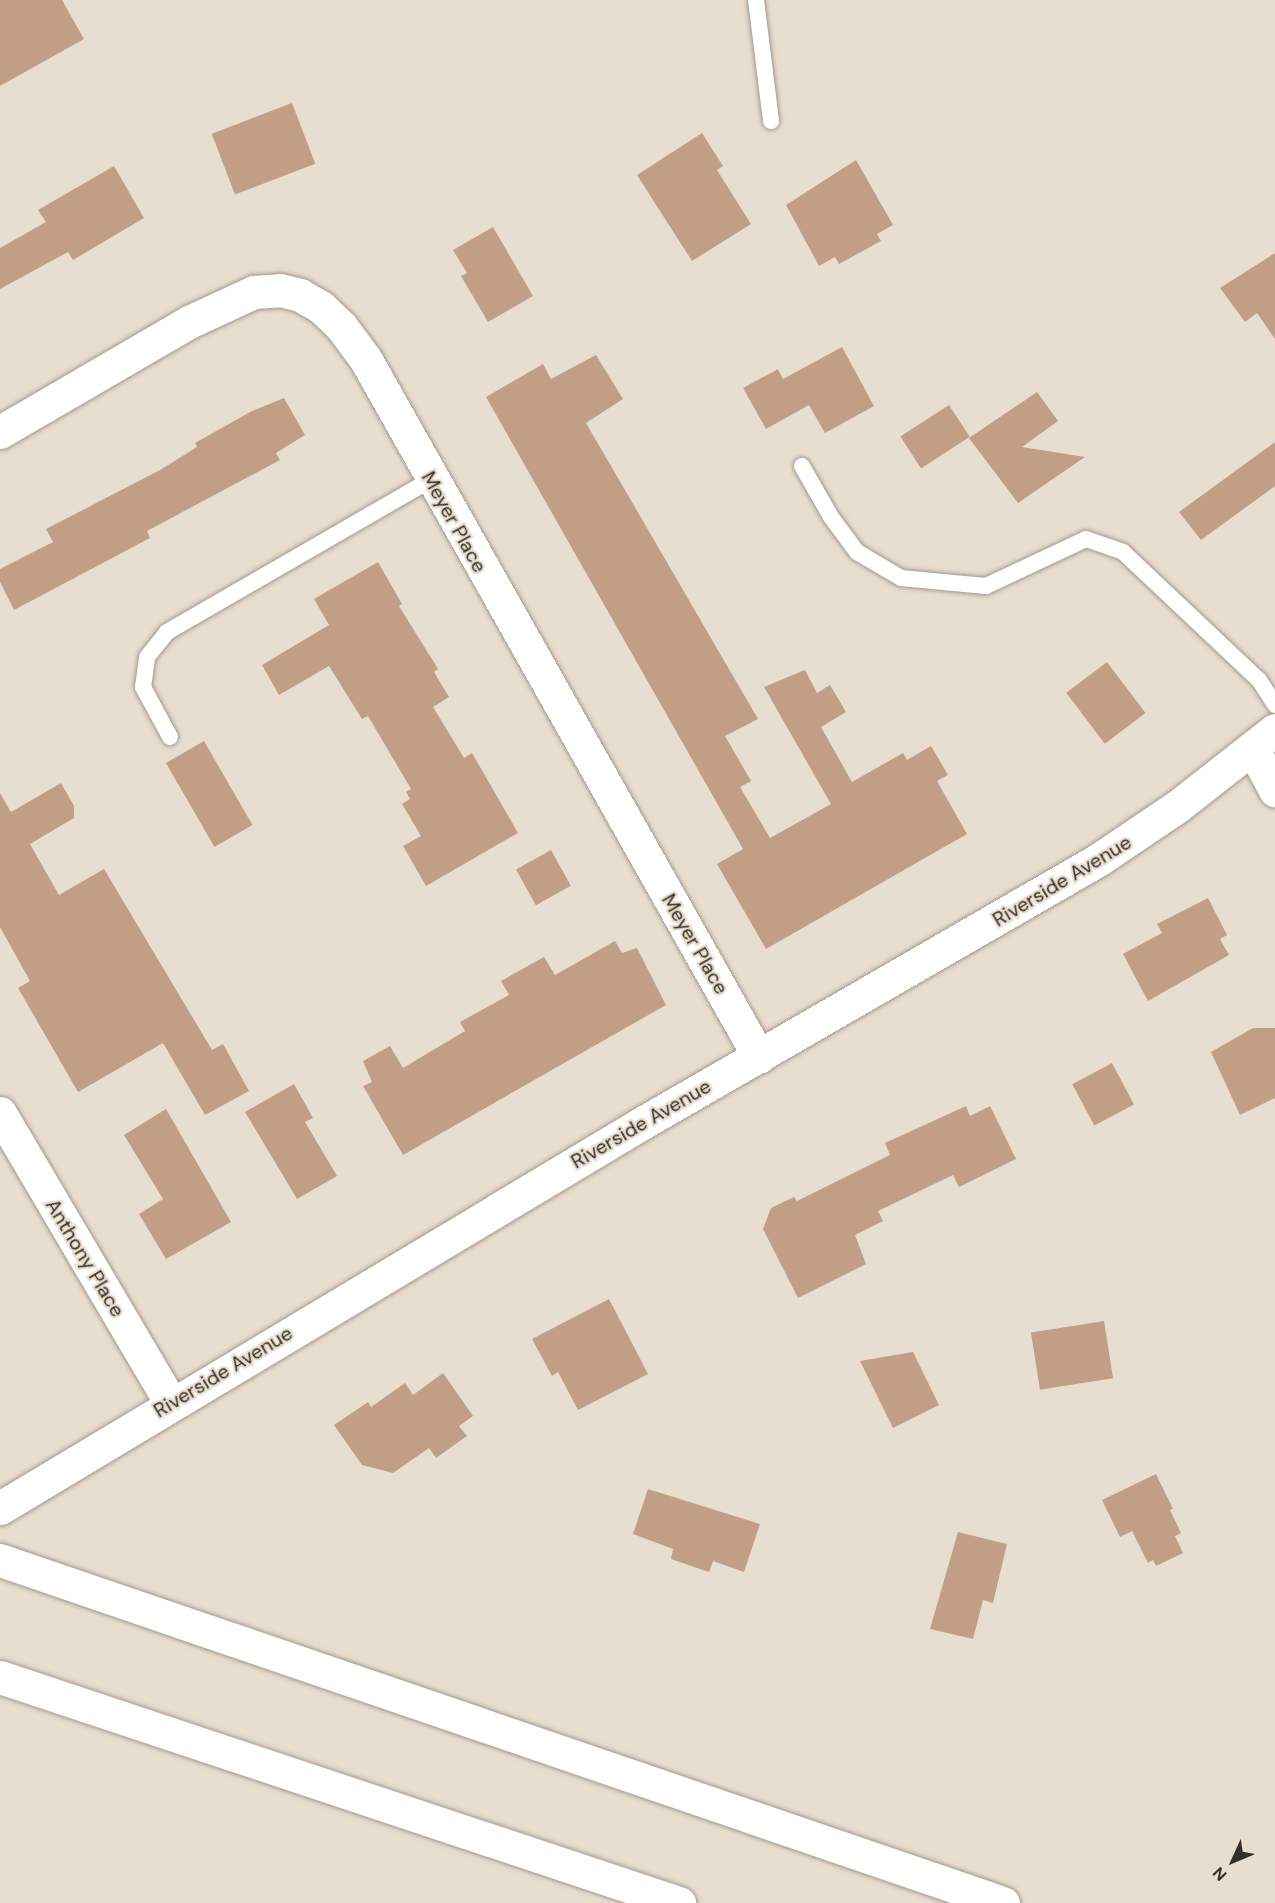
<!DOCTYPE html>
<style>
body{margin:0}
#map{position:relative;width:1275px;height:1903px;overflow:hidden;background:#e8decf;font-family:"DM Sans",sans-serif}
div>[style]{position:absolute}
.building>*{inset:0;background:#c19f87;transform-origin:0 0}
.roads{filter:drop-shadow(0 0 2px #a39a8b) drop-shadow(0 0 2px #a39a8b)}
.lane>*{height:16px;margin:-8px;padding:0 8px;transform-origin:8px;border-radius:8px;background:#fff}
.street>*{height:33px;margin:-16.5px;padding:0 16.5px;transform-origin:16.5px;border-radius:16.5px;background:#fff}
.secondary>*{height:33px;margin:-16.5px;padding:0 16.5px;transform-origin:16.5px;border-radius:16.5px;background:#fff}
.highway>*{height:33px;margin:-16.5px;padding:0 16.5px;transform-origin:16.5px;border-radius:16.5px;background:#fff}
span{translate:-50% -50%;white-space:nowrap;text-align:center;line-height:1.15;-webkit-text-stroke:4.5px #e8decf;paint-order:stroke}
.street-label{font-size:20px;color:#332f29}
.north{position:absolute;left:1203px;top:1831px;width:60px;height:60px;-webkit-text-stroke:4px #e8decf;paint-order:stroke;rotate:226deg;font-size:16px;font-weight:700;line-height:24px;text-align:center;color:#332f29}
.north::after{content:'';display:block;margin:auto;width:21px;height:27px;background:#332f29;clip-path:polygon(50% 0,100% 100%,50% 72%,0 100%)}
</style>
<div id="map">
<div class="building">
<i style="clip-path:polygon(0 0,62px 0,84px 39px,0 86px)"></i>
<i style="left:292px;top:103px;width:65px;height:86px;rotate:69deg"></i>
<i style="clip-path:polygon(702px 133px,723px 166px,717px 170px,751px 224px,692px 261px,637px 175px)"></i>
<i style="clip-path:polygon(856px 160px,893px 225px,877px 234px,881px 241px,839px 264px,835px 257px,819px 266px,786px 205px)"></i>
<i style="clip-path:polygon(114px 166px,144px 218px,73px 260px,68px 252px,0 289px,0 248px,46px 222px,38px 210px)"></i>
<i style="clip-path:polygon(493px 227px,533px 296px,488px 322px,461px 276px,467px 273px,453px 250px)"></i>
<i style="clip-path:polygon(1275px 253px,1275px 339px,1257px 313px,1245px 322px,1220px 288px)"></i>
<i style="clip-path:polygon(842px 347px,874px 406px,825px 433px,809px 405px,766px 429px,743px 388px,778px 369px,783px 379px)"></i>
<i style="clip-path:polygon(596px 355px,623px 399px,586px 423px,758px 719px,725px 736px,751px 781px,740px 787px,770px 838px,831px 804px,764px 687px,805px 670px,817px 693px,830px 685px,846px 712px,821px 727px,852px 782px,903px 753px,907px 760px,931px 746px,948px 775px,937px 781px,967px 834px,766px 949px,717px 864px,743px 849px,486px 397px,543px 364px,551px 379px)"></i>
<i style="clip-path:polygon(1037px 392px,1058px 421px,1022px 447px,1085px 457px,1018px 503px,969px 438px)"></i>
<i style="clip-path:polygon(284px 398px,305px 435px,276px 453px,280px 460px,147px 531px,150px 538px,14px 610px,0 582px,0 569px,53px 542px,46px 529px,160px 470px,197px 447px,195px 443px,252px 411px)"></i>
<i style="left:949px;top:405px;width:38px;height:58px;rotate:57deg"></i>
<i style="clip-path:polygon(1275px 442px,1275px 486px,1201px 540px,1179px 512px)"></i>
<i style="clip-path:polygon(378px 562px,402px 604px,399px 606px,438px 669px,434px 672px,449px 697px,433px 707px,464px 758px,472px 753px,518px 833px,426px 886px,403px 846px,421px 836px,402px 804px,410px 799px,406px 792px,411px 789px,368px 716px,362px 719px,329px 666px,279px 695px,262px 665px,329px 625px,314px 599px)"></i>
<i style="left:1107px;top:662px;width:64px;height:51px;rotate:53deg"></i>
<i style="left:204px;top:741px;width:97px;height:44px;rotate:60deg"></i>
<i style="clip-path:polygon(61px 783px,74px 806px,74px 818px,30px 844px,59px 895px,104px 869px,212px 1050px,223px 1044px,249px 1091px,205px 1115px,163px 1043px,78px 1092px,18px 988px,30px 981px,0 927px,0 793px,11px 812px)"></i>
<i style="left:551px;top:850px;width:41px;height:40px;rotate:61deg"></i>
<i style="clip-path:polygon(1208px 898px,1227px 935px,1220px 939px,1229px 955px,1148px 1001px,1123px 954px,1162px 933px,1157px 924px)"></i>
<i style="clip-path:polygon(615px 941px,622px 953px,637px 948px,666px 1005px,403px 1155px,363px 1086px,372px 1082px,363px 1061px,390px 1046px,403px 1068px,465px 1031px,460px 1022px,509px 995px,501px 981px,544px 957px,555px 975px)"></i>
<i style="clip-path:polygon(1253px 1028px,1275px 1028px,1275px 1098px,1240px 1115px,1211px 1052px)"></i>
<i style="left:1112px;top:1063px;width:47px;height:45px;rotate:62deg"></i>
<i style="clip-path:polygon(294px 1084px,313px 1118px,305px 1122px,337px 1176px,297px 1199px,245px 1112px)"></i>
<i style="clip-path:polygon(966px 1106px,970px 1116px,990px 1106px,1016px 1159px,959px 1187px,953px 1175px,878px 1211px,883px 1221px,855px 1235px,866px 1264px,798px 1298px,763px 1229px,771px 1208px,794px 1197px,797px 1201px,890px 1155px,885px 1143px)"></i>
<i style="clip-path:polygon(166px 1109px,231px 1222px,166px 1259px,139px 1214px,163px 1199px,124px 1135px)"></i>
<i style="clip-path:polygon(609px 1299px,648px 1374px,578px 1410px,558px 1372px,552px 1376px,532px 1339px)"></i>
<i style="left:1104px;top:1321px;width:58px;height:74px;rotate:81deg"></i>
<i style="clip-path:polygon(913px 1352px,939px 1405px,893px 1428px,860px 1361px)"></i>
<i style="clip-path:polygon(443px 1373px,473px 1416px,459px 1426px,467px 1436px,436px 1458px,429px 1448px,393px 1473px,362px 1465px,334px 1425px,368px 1402px,371px 1407px,405px 1383px,413px 1395px)"></i>
<i style="clip-path:polygon(1156px 1474px,1173px 1509px,1170px 1510px,1181px 1533px,1175px 1536px,1183px 1553px,1156px 1566px,1153px 1560px,1148px 1563px,1132px 1531px,1120px 1537px,1102px 1500px)"></i>
<i style="clip-path:polygon(648px 1489px,760px 1524px,744px 1572px,713px 1561px,709px 1572px,671px 1559px,673px 1549px,633px 1534px)"></i>
<i style="clip-path:polygon(958px 1532px,1007px 1544px,993px 1603px,983px 1600px,973px 1639px,930px 1629px)"></i>
</div>
<div class="roads">
<div class="lane">
<i style="left:756px;top:0;width:122px;rotate:82.9deg"></i>
<i style="left:802px;top:466px;width:59px;rotate:60.4deg"></i>
<i style="left:831px;top:517px;width:44px;rotate:53.4deg"></i>
<i style="left:857px;top:552px;width:51px;rotate:30.6deg"></i>
<i style="left:901px;top:578px;width:85px;rotate:5.4deg"></i>
<i style="left:986px;top:586px;width:110px;rotate:-25.2deg"></i>
<i style="left:1086px;top:539px;width:39px;rotate:19deg"></i>
<i style="left:1123px;top:552px;width:187px;rotate:43.3deg"></i>
<i style="left:1259px;top:680px;width:30px;rotate:57deg"></i>
<i style="left:170px;top:737px;width:57px;rotate:-118.4deg"></i>
<i style="left:143px;top:687px;width:30px;rotate:-82deg"></i>
<i style="left:147px;top:657px;width:32px;rotate:-51deg"></i>
<i style="left:167px;top:632px;width:304px;rotate:-30deg"></i>
</div>
<div class="street">
<i style="left:0;top:432px;width:219px;rotate:-30.2deg"></i>
<i style="left:189px;top:322px;width:72px;rotate:-24.8deg"></i>
<i style="left:254px;top:292px;width:26px;rotate:-4deg"></i>
<i style="left:280px;top:290px;width:21px;rotate:14deg"></i>
<i style="left:300px;top:295px;width:24px;rotate:30deg"></i>
<i style="left:321px;top:307px;width:28px;rotate:44deg"></i>
<i style="left:341px;top:326px;width:42px;rotate:53.7deg"></i>
<i style="left:366px;top:360px;width:800px;rotate:60.58deg"></i>
<i style="left:1253px;top:749px;width:47px;rotate:61.8deg"></i>
<i style="left:0;top:1113px;width:337px;rotate:59.5deg"></i>
</div>
<div class="secondary">
<i style="left:0;top:1508px;width:751px;rotate:-30.94deg"></i>
<i style="left:644px;top:1122px;width:524px;rotate:-29.99deg"></i>
<i style="left:1098px;top:860px;width:97px;rotate:-34deg"></i>
<i style="left:1178px;top:806px;width:123px;rotate:-38.1deg"></i>
</div>
<div class="highway">
<i style="left:0;top:1560px;width:1060px;rotate:18.88deg"></i>
<i style="left:0;top:1677px;width:716px;rotate:18.41deg"></i>
</div>
</div>
<div class="street-label">
<span style="left:454px;top:522px;rotate:61deg">Meyer Place</span>
<span style="left:1062px;top:881px;rotate:-31deg">Riverside Avenue</span>
<span style="left:695px;top:944px;rotate:60deg">Meyer Place</span>
<span style="left:641px;top:1124px;rotate:-30deg">Riverside Avenue</span>
<span style="left:85px;top:1258px;rotate:59deg">Anthony Place</span>
<span style="left:223px;top:1372px;rotate:-31deg">Riverside Avenue</span>
</div>
<div class="north">N</div>
</div>
